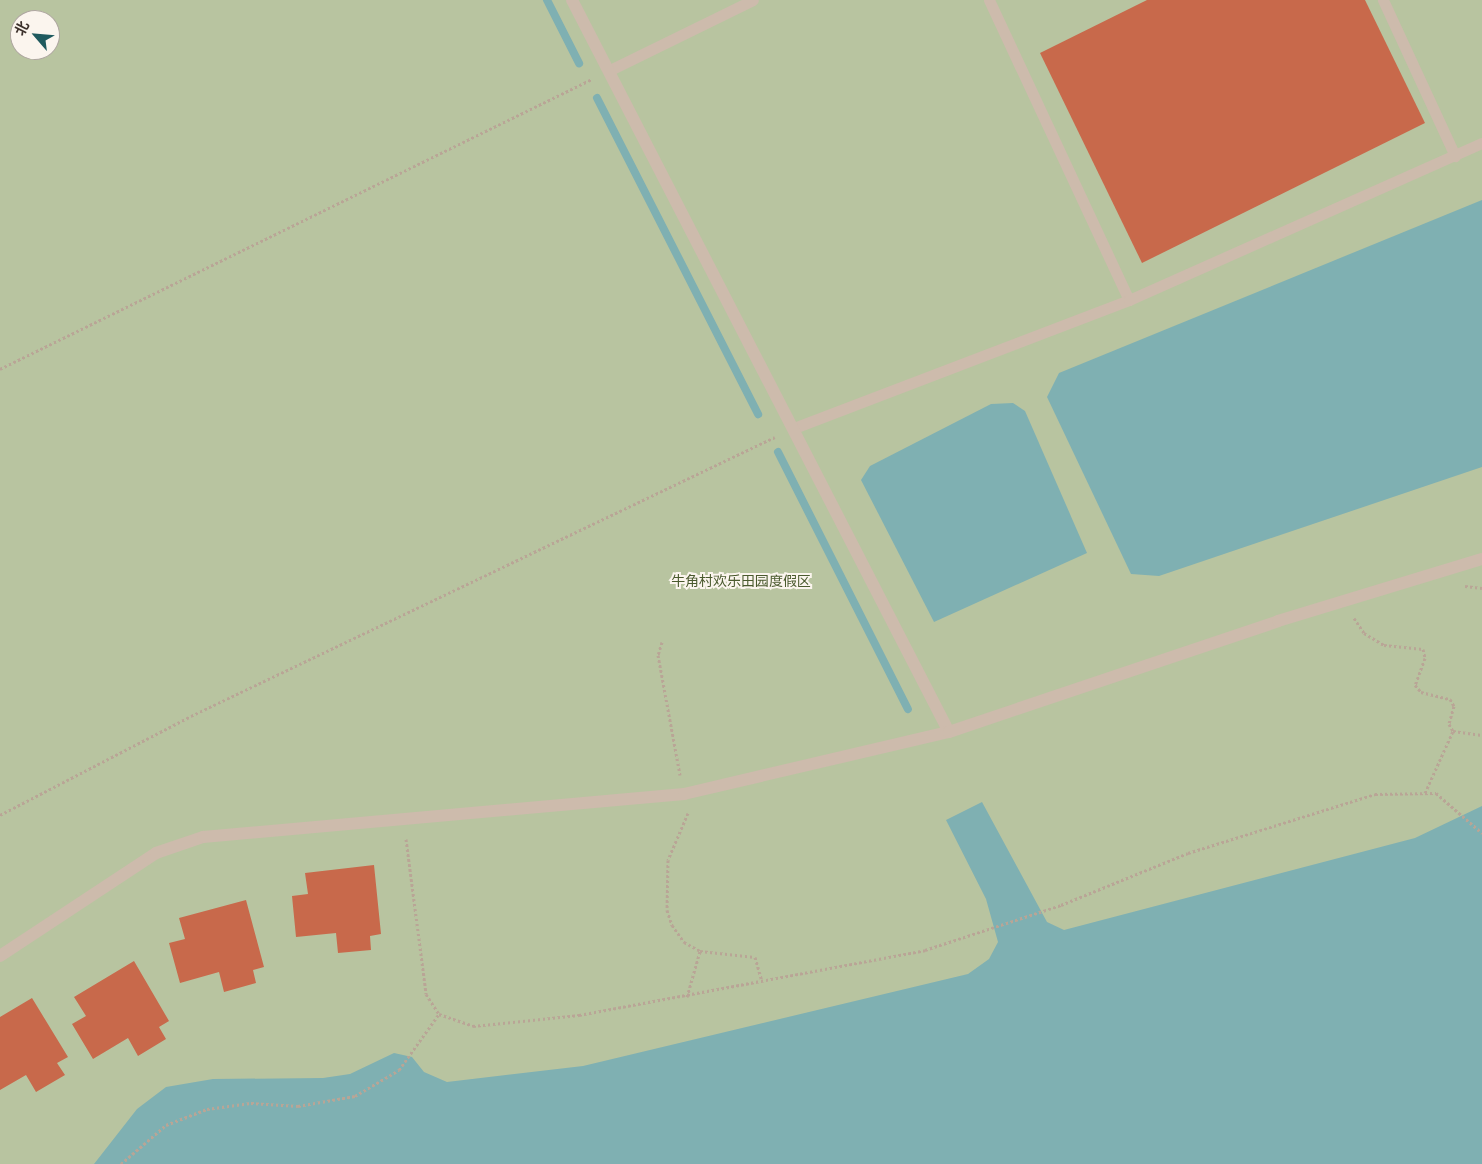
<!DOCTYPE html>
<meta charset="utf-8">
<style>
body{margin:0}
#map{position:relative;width:1482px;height:1164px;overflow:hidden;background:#f4ebe1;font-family:"Fira Sans Condensed","Noto Sans SC",sans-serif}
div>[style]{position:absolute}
.green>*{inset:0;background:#b8c4a0}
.water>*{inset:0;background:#7fb0b2}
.stream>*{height:8px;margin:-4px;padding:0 4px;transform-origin:4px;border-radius:4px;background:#7fb0b2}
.building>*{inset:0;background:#c8694b}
.path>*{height:3px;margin-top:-1.5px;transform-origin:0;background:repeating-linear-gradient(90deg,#b9a596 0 2.5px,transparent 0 5px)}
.lane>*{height:11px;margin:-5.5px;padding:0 5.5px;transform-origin:5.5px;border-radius:5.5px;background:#cdbbac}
.street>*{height:12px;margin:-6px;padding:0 6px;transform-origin:6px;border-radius:6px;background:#cdbbac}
span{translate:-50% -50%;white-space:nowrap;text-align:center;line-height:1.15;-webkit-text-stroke:4px #fbf5ee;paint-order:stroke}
.park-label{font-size:14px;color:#4a5a2e}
.north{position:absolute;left:10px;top:10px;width:50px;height:50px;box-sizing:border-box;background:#fbf5ee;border:1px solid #aea6a0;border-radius:50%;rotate:297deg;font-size:14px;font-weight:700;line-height:20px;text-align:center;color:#3b302b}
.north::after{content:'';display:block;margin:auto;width:18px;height:22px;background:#1f5a5e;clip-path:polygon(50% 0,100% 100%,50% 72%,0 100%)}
</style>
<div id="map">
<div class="green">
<i style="clip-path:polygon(evenodd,0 0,1482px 0,1482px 1164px,0 1164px,0 0,20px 20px,50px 20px,50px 50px,20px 50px,20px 20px)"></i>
</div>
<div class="water">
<i style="clip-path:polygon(1482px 200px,1482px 467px,1159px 576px,1131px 574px,1047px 397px,1059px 373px)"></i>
<i style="clip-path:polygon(1013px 403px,1025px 411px,1087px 553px,934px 622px,861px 480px,870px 466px,991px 404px)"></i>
<i style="clip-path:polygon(982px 802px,1047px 922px,1064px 930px,1415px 838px,1482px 806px,1482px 1164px,94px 1164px,137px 1109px,166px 1087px,213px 1079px,323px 1078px,350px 1074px,394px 1053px,412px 1057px,424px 1072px,447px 1082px,583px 1066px,968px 974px,989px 959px,998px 942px,986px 899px,946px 820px)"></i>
</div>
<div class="stream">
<i style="left:547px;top:0;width:71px;rotate:63.1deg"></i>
<i style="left:597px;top:98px;width:355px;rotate:63deg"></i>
<i style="left:778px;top:452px;width:288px;rotate:63.2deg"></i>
</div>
<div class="building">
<i style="clip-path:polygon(1147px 0,1365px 0,1425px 123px,1142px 263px,1040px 53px)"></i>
<i style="clip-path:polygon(374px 865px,381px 934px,370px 936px,371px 950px,338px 953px,336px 933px,296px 937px,292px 896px,308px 894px,305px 873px)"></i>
<i style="clip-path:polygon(246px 900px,264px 967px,253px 970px,256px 983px,224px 992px,219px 972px,180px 983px,169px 943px,185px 939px,179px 918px)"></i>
<i style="clip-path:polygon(134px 961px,169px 1021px,159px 1027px,166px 1039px,138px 1056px,128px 1038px,93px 1059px,72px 1024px,86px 1016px,74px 997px)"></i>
<i style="clip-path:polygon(32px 998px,68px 1057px,57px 1063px,65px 1075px,36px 1092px,26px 1075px,0 1090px,0 1017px)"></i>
</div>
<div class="path">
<i style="left:0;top:369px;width:659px;rotate:-26.1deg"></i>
<i style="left:1465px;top:586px;width:17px;rotate:7deg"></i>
<i style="left:1354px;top:618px;width:18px;rotate:56deg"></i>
<i style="left:1364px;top:633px;width:23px;rotate:31deg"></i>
<i style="left:1384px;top:645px;width:39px;rotate:6deg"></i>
<i style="left:1423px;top:649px;width:9px;rotate:77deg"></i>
<i style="left:1425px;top:658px;width:29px;rotate:110deg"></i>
<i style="left:1415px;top:685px;width:9px;rotate:49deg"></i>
<i style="left:1421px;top:692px;width:30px;rotate:14deg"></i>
<i style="left:1450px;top:699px;width:8px;rotate:60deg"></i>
<i style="left:1454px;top:706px;width:19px;rotate:106deg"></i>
<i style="left:1449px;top:724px;width:8px;rotate:60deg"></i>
<i style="left:1453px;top:731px;width:29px;rotate:8deg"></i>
<i style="left:662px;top:642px;width:14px;rotate:107deg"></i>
<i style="left:658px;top:655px;width:122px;rotate:79.6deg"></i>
<i style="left:1425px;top:793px;width:68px;rotate:-65.7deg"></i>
<i style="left:688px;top:813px;width:51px;rotate:113.1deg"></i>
<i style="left:668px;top:860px;width:50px;rotate:91.1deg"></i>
<i style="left:667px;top:910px;width:16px;rotate:72deg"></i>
<i style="left:672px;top:925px;width:21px;rotate:55deg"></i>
<i style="left:684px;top:942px;width:18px;rotate:29deg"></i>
<i style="left:700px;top:951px;width:55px;rotate:6.2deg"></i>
<i style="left:755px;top:957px;width:25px;rotate:74deg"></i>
<i style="left:0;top:815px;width:215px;rotate:-27.4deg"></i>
<i style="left:191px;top:716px;width:647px;rotate:-25.54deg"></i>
<i style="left:406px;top:839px;width:156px;rotate:82.6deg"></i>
<i style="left:426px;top:994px;width:24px;rotate:57deg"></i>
<i style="left:439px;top:1014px;width:36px;rotate:19deg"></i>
<i style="left:473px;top:1026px;width:107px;rotate:-5.9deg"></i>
<i style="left:579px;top:1015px;width:352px;rotate:-10.6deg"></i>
<i style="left:925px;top:950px;width:143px;rotate:-18.3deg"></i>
<i style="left:1061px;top:905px;width:137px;rotate:-22.3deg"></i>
<i style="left:1188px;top:853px;width:196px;rotate:-17.5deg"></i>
<i style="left:1375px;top:794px;width:61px;rotate:-0.9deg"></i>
<i style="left:1436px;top:793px;width:61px;rotate:41deg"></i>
<i style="left:687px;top:997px;width:48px;rotate:-74.2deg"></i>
<i style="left:121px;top:1164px;width:60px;rotate:-40.9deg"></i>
<i style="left:166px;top:1125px;width:44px;rotate:-21.3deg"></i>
<i style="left:207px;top:1109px;width:44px;rotate:-7.8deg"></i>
<i style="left:251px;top:1103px;width:47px;rotate:3.7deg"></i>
<i style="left:298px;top:1106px;width:58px;rotate:-10deg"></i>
<i style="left:355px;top:1096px;width:51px;rotate:-30.6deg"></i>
<i style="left:399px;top:1070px;width:69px;rotate:-54.5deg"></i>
</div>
<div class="lane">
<i style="left:989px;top:0;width:331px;rotate:65deg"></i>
<i style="left:1383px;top:0;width:172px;rotate:65.2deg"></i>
<i style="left:610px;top:70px;width:159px;rotate:-26.1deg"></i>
<i style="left:794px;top:428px;width:359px;rotate:-20.9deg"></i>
<i style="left:1129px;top:300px;width:386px;rotate:-24deg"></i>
</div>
<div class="street">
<i style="left:572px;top:0;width:823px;rotate:62.75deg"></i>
<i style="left:0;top:956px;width:187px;rotate:-33.4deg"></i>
<i style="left:156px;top:853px;width:50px;rotate:-18.8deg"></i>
<i style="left:203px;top:837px;width:483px;rotate:-5.1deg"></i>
<i style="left:684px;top:794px;width:272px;rotate:-13.2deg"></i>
<i style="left:949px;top:732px;width:347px;rotate:-18.6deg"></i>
<i style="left:1278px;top:621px;width:213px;rotate:-16.9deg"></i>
</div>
<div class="park-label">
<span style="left:741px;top:582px">牛角村欢乐田园度假区</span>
</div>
<div class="north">北</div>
</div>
